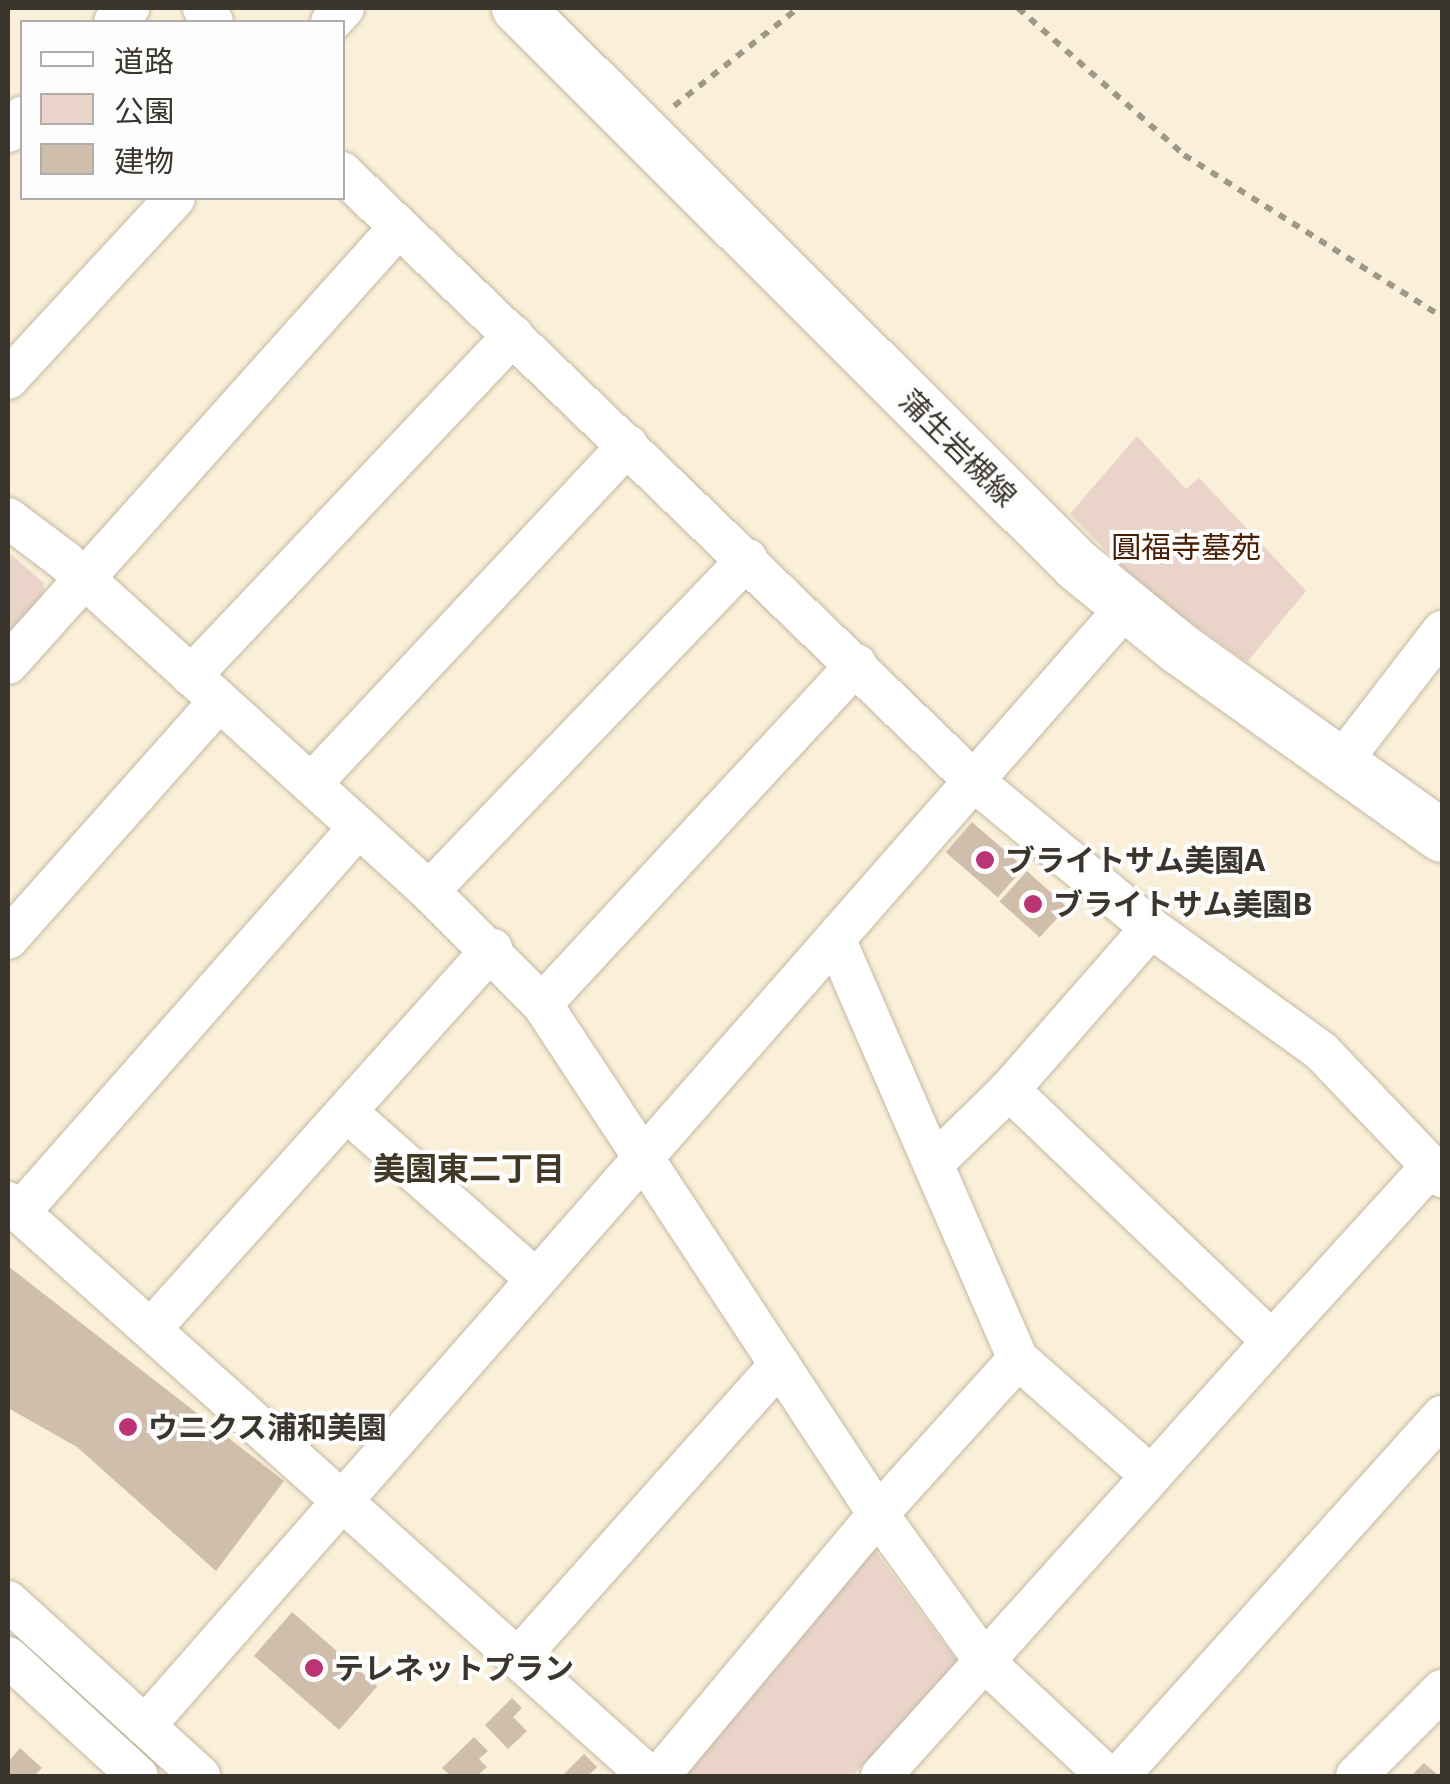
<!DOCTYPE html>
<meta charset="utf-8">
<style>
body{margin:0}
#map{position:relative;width:1450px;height:1784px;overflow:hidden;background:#faefd8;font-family:"Noto Sans","Noto Sans JP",sans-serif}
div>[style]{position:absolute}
.green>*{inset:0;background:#ead4c9}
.building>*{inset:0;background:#d0beac;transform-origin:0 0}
.path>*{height:6px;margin-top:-3px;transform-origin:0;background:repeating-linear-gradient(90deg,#9f9787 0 8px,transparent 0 16px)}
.roads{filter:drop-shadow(0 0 2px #c3b8a2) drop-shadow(0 0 2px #c3b8a2)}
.minor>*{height:40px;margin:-20px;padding:0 20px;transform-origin:20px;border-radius:20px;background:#fff}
.major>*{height:52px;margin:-26px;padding:0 26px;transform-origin:26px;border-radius:26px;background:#fff}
.dots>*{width:28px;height:28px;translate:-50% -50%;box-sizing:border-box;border:5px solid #fdfdfd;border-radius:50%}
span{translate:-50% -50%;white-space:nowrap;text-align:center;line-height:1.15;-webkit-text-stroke:8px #fdfdfd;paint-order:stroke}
.street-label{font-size:30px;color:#3a362d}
.park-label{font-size:30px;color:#491f03}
.poi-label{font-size:30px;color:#3a362d;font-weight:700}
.left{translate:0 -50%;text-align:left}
.neighbourhood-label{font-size:32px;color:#413825;font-weight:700}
.frame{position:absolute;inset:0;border:10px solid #3a362d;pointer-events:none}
.legend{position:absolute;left:20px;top:20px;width:325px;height:180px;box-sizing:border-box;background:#fdfdfd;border:2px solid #afadaa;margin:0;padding:12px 18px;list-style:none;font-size:30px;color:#3a362d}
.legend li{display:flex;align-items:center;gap:20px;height:50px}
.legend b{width:50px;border:2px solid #afadaa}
</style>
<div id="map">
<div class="green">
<i style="clip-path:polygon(1137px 436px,1186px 489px,1199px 478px,1306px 591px,1247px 662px,1146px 591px,1070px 514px)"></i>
<i style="clip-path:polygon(8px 552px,44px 583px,43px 599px,8px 639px)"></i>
<i style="clip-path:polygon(873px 1548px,960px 1665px,852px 1776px,684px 1776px)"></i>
</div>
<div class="building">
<i style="left:972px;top:822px;width:69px;height:40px;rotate:41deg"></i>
<i style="left:1027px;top:871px;width:54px;height:41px;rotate:42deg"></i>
<i style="clip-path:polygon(8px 1266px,284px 1481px,216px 1571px,77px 1447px,8px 1408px)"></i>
<i style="left:292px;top:1612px;width:113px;height:58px;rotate:41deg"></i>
<i style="clip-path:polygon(512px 1698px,522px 1708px,513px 1717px,527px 1731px,508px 1749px,485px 1725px)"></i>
<i style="clip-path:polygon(474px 1737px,488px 1751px,479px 1759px,487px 1767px,477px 1776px,451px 1776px,442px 1768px)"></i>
<i style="clip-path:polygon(20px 1748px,42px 1768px,34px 1776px,8px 1776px,8px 1762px)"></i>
<i style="clip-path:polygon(584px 1754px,597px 1767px,588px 1776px,562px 1776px)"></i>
<i style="clip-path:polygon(1424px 1763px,1439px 1776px,1411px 1776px)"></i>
</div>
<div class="path">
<i style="left:1018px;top:8px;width:222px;rotate:41.5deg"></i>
<i style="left:1184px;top:155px;width:305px;rotate:32.1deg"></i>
<i style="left:674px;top:106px;width:158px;rotate:-38.3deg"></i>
</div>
<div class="roads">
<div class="minor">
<i style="left:203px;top:8px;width:17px;rotate:54deg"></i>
<i style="left:114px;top:22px;width:21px;rotate:-43deg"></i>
<i style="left:331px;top:22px;width:19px;rotate:-47deg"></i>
<i style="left:8px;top:132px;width:21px;rotate:-47deg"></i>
<i style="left:342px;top:172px;width:880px;rotate:43.94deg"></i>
<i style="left:976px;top:783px;width:227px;rotate:39.6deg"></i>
<i style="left:1151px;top:928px;width:210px;rotate:35.9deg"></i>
<i style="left:1321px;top:1051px;width:159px;rotate:46.3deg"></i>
<i style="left:8px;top:379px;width:246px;rotate:-47.3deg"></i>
<i style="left:8px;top:518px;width:70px;rotate:36.9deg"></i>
<i style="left:64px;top:560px;width:493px;rotate:42.2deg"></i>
<i style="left:429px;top:891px;width:160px;rotate:45deg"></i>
<i style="left:542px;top:1004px;width:611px;rotate:56.62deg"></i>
<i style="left:878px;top:1514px;width:184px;rotate:54.1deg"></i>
<i style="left:986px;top:1663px;width:166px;rotate:43deg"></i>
<i style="left:8px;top:664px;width:586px;rotate:-48.18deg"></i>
<i style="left:191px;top:676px;width:469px;rotate:-46.6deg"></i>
<i style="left:1342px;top:761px;width:164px;rotate:-52.4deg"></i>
<i style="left:311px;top:784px;width:464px;rotate:-46.9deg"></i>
<i style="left:429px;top:891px;width:460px;rotate:-46.2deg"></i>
<i style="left:8px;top:939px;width:318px;rotate:-48.4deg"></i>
<i style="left:837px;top:943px;width:454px;rotate:66.5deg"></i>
<i style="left:542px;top:1004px;width:463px;rotate:-47.2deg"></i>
<i style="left:1009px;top:1090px;width:215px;rotate:-48.8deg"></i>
<i style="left:347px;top:1112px;width:252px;rotate:41.5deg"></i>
<i style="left:8px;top:1202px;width:860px;rotate:41.84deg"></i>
<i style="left:20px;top:1212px;width:512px;rotate:-48.65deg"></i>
<i style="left:151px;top:1329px;width:511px;rotate:-48.1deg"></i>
<i style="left:1272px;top:1341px;width:236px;rotate:-47.7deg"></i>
<i style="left:1431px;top:1166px;width:16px;rotate:45deg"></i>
<i style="left:8px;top:1601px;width:260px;rotate:42.3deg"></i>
<i style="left:8px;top:1657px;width:176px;rotate:42.5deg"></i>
<i style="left:519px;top:1657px;width:392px;rotate:-48.3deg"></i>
<i style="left:145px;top:1726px;width:1488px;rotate:-48.76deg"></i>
<i style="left:659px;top:1776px;width:341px;rotate:-50.1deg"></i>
<i style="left:878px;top:1514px;width:209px;rotate:-47.9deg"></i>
<i style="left:1018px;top:1359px;width:177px;rotate:41.3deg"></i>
<i style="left:1151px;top:1476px;width:181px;rotate:-48.1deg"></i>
<i style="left:1272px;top:1341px;width:364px;rotate:-136.3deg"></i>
<i style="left:1009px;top:1090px;width:103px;rotate:135.8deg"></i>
<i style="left:881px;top:1776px;width:404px;rotate:-48deg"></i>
<i style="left:1119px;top:1776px;width:484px;rotate:-48.1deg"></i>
<i style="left:1356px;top:1776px;width:122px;rotate:-45deg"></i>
</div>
<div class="major">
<i style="left:518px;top:8px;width:789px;rotate:44.9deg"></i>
<i style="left:1077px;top:565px;width:133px;rotate:39.2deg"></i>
<i style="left:1180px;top:649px;width:322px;rotate:35.5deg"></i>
</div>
</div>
<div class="dots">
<i style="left:985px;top:860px;background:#ba3476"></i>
<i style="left:1033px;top:904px;background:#ba3476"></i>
<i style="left:128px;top:1427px;background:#ba3476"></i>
<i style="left:314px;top:1668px;background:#ba3476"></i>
</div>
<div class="street-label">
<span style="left:958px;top:448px;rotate:45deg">蒲生岩槻線</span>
</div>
<div class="park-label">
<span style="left:1186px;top:547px">圓福寺墓苑</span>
</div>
<div class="poi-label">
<span class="left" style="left:1005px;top:860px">ブライトサム美園A</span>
<span class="left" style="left:1053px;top:904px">ブライトサム美園B</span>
<span class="left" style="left:148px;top:1427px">ウニクス浦和美園</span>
<span class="left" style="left:334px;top:1668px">テレネットプラン</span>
</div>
<div class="neighbourhood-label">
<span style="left:469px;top:1168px">美園東二丁目</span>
</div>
<div class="frame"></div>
<ul class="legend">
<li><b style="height:12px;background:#fff"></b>道路</li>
<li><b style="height:28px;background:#ead4c9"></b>公園</li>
<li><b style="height:28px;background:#d0beac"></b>建物</li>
</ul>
</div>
